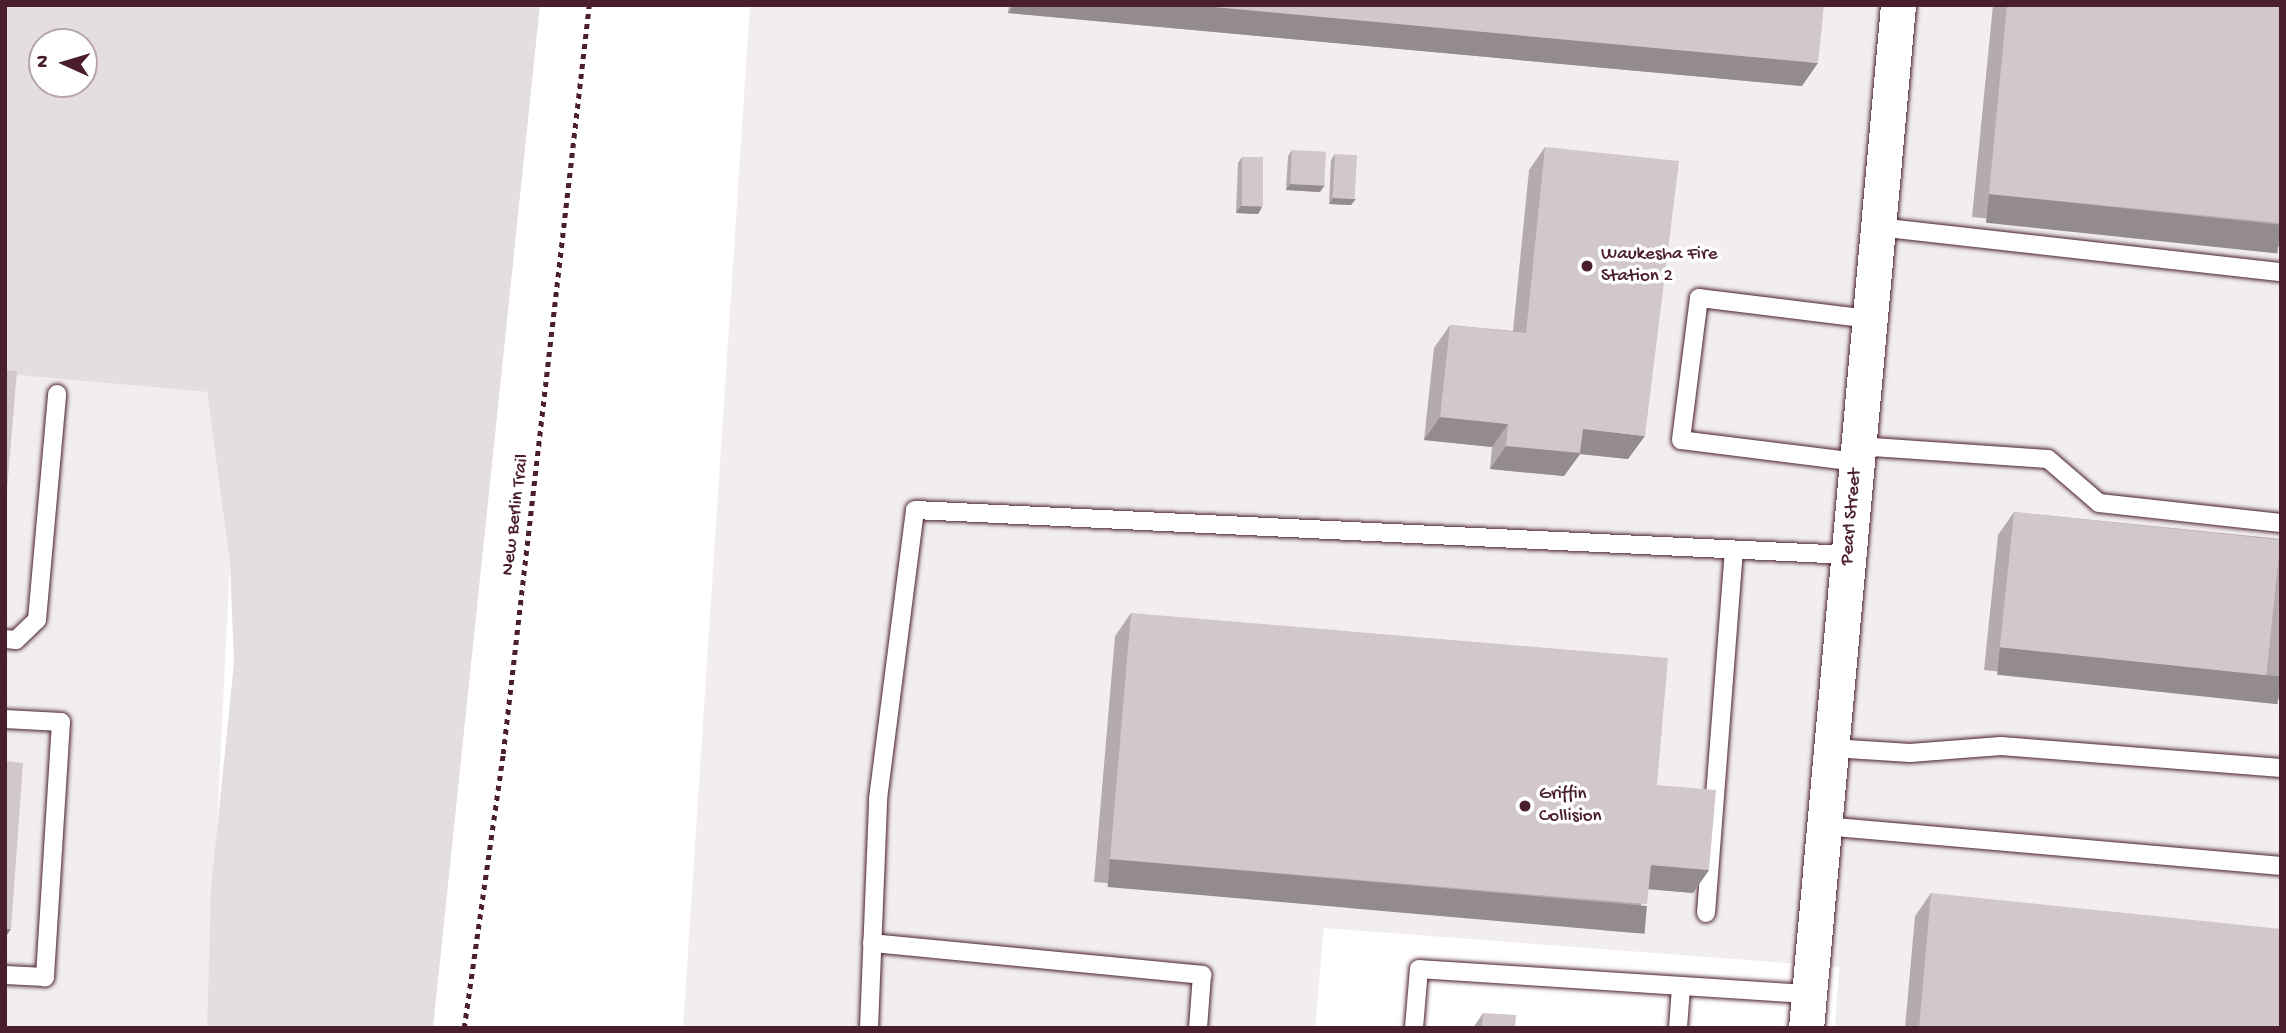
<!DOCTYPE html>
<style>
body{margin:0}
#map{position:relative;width:2286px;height:1033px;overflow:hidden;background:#fff;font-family:"Gochi Hand",sans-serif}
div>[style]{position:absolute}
.built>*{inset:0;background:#f2eeef}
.green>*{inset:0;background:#e5dee0}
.path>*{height:4.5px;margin-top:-2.25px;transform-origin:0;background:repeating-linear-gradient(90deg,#4a1f2b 0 5px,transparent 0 10px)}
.roads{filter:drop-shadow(0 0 2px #4a1f2b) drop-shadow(0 0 2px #4a1f2b)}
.lane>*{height:18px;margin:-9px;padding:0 9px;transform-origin:9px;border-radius:9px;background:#fff}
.street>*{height:35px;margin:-17.5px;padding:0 17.5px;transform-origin:17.5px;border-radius:17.5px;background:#fff}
.wall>*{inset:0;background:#b5abaf}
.shaded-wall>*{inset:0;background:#938b8e;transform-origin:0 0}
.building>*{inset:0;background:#d2c7cb;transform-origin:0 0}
.dots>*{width:19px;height:19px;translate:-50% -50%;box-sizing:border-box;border:4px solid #fff;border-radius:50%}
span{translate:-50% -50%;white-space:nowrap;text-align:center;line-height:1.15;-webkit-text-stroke:7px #fff;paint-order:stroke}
.poi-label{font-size:19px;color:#4a1f2b}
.left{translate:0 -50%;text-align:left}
.street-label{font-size:19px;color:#4a1f2b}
.frame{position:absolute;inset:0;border:7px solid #4a1f2b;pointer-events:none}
.north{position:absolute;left:28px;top:28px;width:70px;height:70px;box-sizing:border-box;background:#fff;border:2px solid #b7a5aa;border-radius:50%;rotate:274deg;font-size:19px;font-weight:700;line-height:28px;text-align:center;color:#4a1f2b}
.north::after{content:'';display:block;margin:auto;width:24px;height:32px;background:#4a1f2b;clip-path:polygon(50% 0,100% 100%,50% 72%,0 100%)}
</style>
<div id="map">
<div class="built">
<i style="clip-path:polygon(750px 5px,2281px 5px,2281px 1028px,1835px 1028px,1839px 967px,1324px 928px,1315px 1028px,683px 1028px)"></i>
<i style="clip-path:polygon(5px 374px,207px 392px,230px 564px,207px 1028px,5px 1028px)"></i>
</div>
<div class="green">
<i style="clip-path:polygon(evenodd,5px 5px,540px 5px,433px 1028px,207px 1028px,211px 888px,234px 663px,230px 564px,207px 392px,5px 374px,5px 5px,42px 42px,84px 42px,84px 84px,42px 84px,42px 42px)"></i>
</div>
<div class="path">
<i style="left:464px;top:1028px;width:277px;rotate:-81.9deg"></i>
<i style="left:503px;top:754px;width:754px;rotate:-83.45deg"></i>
</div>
<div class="roads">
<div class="lane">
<i style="left:1878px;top:227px;width:406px;rotate:6.4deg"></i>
<i style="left:1858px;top:446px;width:190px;rotate:3.9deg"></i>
<i style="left:2048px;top:459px;width:67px;rotate:40.8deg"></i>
<i style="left:2099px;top:503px;width:183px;rotate:6.3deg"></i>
<i style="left:1857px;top:462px;width:177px;rotate:-172.9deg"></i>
<i style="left:1681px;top:440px;width:143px;rotate:-82.8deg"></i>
<i style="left:1699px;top:298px;width:172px;rotate:7deg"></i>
<i style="left:5px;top:639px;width:11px;rotate:5deg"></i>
<i style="left:16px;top:640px;width:29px;rotate:-44deg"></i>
<i style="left:37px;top:620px;width:227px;rotate:-84.9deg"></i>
<i style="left:5px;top:719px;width:56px;rotate:3.1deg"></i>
<i style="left:61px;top:722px;width:256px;rotate:93.6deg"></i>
<i style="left:45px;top:977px;width:40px;rotate:-177.1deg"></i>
<i style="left:1832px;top:748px;width:78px;rotate:3.7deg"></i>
<i style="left:1910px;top:753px;width:91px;rotate:-4.4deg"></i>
<i style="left:2001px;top:746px;width:281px;rotate:4.5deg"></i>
<i style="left:1824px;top:826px;width:459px;rotate:5deg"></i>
<i style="left:1706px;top:913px;width:364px;rotate:-85.6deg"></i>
<i style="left:872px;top:943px;width:332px;rotate:5.5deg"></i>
<i style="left:1202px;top:975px;width:53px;rotate:94.3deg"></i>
<i style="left:869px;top:1028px;width:229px;rotate:-87.7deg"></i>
<i style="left:878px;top:799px;width:291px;rotate:-82.7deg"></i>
<i style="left:915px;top:510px;width:935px;rotate:2.76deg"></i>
<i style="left:1414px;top:1028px;width:59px;rotate:-85.2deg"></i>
<i style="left:1419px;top:969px;width:391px;rotate:3.7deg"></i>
<i style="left:1678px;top:1028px;width:41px;rotate:-85.8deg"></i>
</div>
<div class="street">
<i style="left:1806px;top:1028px;width:1027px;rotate:-84.86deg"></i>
</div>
</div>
<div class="wall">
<i style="clip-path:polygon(1009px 5px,1824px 5px,1802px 86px,1008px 13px)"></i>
<i style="clip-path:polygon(1993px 5px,2281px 5px,2281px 247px,1972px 217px)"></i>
<i style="clip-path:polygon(1545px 147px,1628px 459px,1580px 454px,1564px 476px,1490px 469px,1492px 447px,1424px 440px,1434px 348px,1450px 325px,1513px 331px,1529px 170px)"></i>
<i style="clip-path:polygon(1292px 150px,1320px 192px,1286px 190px,1288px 156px)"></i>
<i style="clip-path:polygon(1335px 154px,1351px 205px,1329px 204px,1331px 160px)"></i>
<i style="clip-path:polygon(1242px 157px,1262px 207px,1258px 214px,1236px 213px,1238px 163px)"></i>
<i style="clip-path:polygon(2014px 512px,2281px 539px,2281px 700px,1984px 670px,1998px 535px)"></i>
<i style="clip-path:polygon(1131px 613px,1657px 785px,1709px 870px,1693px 893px,1649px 889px,1631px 927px,1094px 882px,1115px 636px)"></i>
<i style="clip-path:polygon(1931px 893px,2281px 1028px,1905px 1028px,1915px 916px)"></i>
<i style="clip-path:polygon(1483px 1013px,1515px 1028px,1473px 1028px)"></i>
</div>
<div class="shaded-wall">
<i style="clip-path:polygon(1014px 5px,1193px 5px,1818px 63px,1802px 86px,1008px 13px)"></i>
<i style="clip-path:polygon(1290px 184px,1325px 185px,1320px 192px,1286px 190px)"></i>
<i style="left:1989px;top:194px;width:293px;height:29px;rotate:6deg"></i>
<i style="clip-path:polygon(1333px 198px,1356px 199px,1351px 205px,1329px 204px)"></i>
<i style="clip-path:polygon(1241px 206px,1262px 207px,1258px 214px,1236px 213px)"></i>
<i style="clip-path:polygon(1440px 417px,1508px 424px,1492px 447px,1424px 440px)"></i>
<i style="clip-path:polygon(1583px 429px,1645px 436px,1628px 459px,1580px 454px,1564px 476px,1490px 469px,1506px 446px)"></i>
<i style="left:2000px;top:647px;width:282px;height:28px;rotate:6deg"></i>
<i style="left:1110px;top:859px;width:539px;height:28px;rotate:5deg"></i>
<i style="clip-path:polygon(1651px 865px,1709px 870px,1693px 893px,1635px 888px)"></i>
<i style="clip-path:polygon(5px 929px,11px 929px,5px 938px)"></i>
</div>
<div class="building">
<i style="clip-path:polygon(1193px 5px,1824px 5px,1818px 63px)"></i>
<i style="clip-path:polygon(2007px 5px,2281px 5px,2281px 223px,1989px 194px)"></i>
<i style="clip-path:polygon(1545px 147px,1679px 161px,1645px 436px,1583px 429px,1580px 453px,1506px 446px,1508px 424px,1440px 417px,1450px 325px,1526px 333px)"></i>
<i style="left:1292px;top:150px;width:34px;height:34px;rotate:3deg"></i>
<i style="left:1335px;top:154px;width:22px;height:44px;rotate:3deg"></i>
<i style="left:1242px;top:157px;width:21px;height:49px"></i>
<i style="clip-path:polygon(5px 370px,17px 371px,5px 514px)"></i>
<i style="left:2014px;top:512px;width:268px;height:136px;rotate:6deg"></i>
<i style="clip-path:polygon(1131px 613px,1668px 658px,1657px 785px,1716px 790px,1709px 870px,1651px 865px,1647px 904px,1110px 859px)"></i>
<i style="clip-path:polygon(5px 761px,23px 763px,11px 929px,5px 929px)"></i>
<i style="clip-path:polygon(1931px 893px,2281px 929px,2281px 1028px,1919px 1028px)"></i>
<i style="clip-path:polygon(1483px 1013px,1516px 1015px,1515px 1028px,1482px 1028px)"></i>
</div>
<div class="dots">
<i style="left:1587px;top:266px;background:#4a1f2b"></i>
<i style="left:1525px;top:806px;background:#4a1f2b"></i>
</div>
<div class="poi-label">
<span class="left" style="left:1601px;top:266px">Waukesha Fire<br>Station 2</span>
<span class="left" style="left:1539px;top:806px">Griffin<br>Collision</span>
</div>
<div class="street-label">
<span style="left:516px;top:515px;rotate:-83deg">New Berlin Trail</span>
<span style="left:1852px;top:517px;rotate:-85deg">Pearl Street</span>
</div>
<div class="frame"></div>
<div class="north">N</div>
</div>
